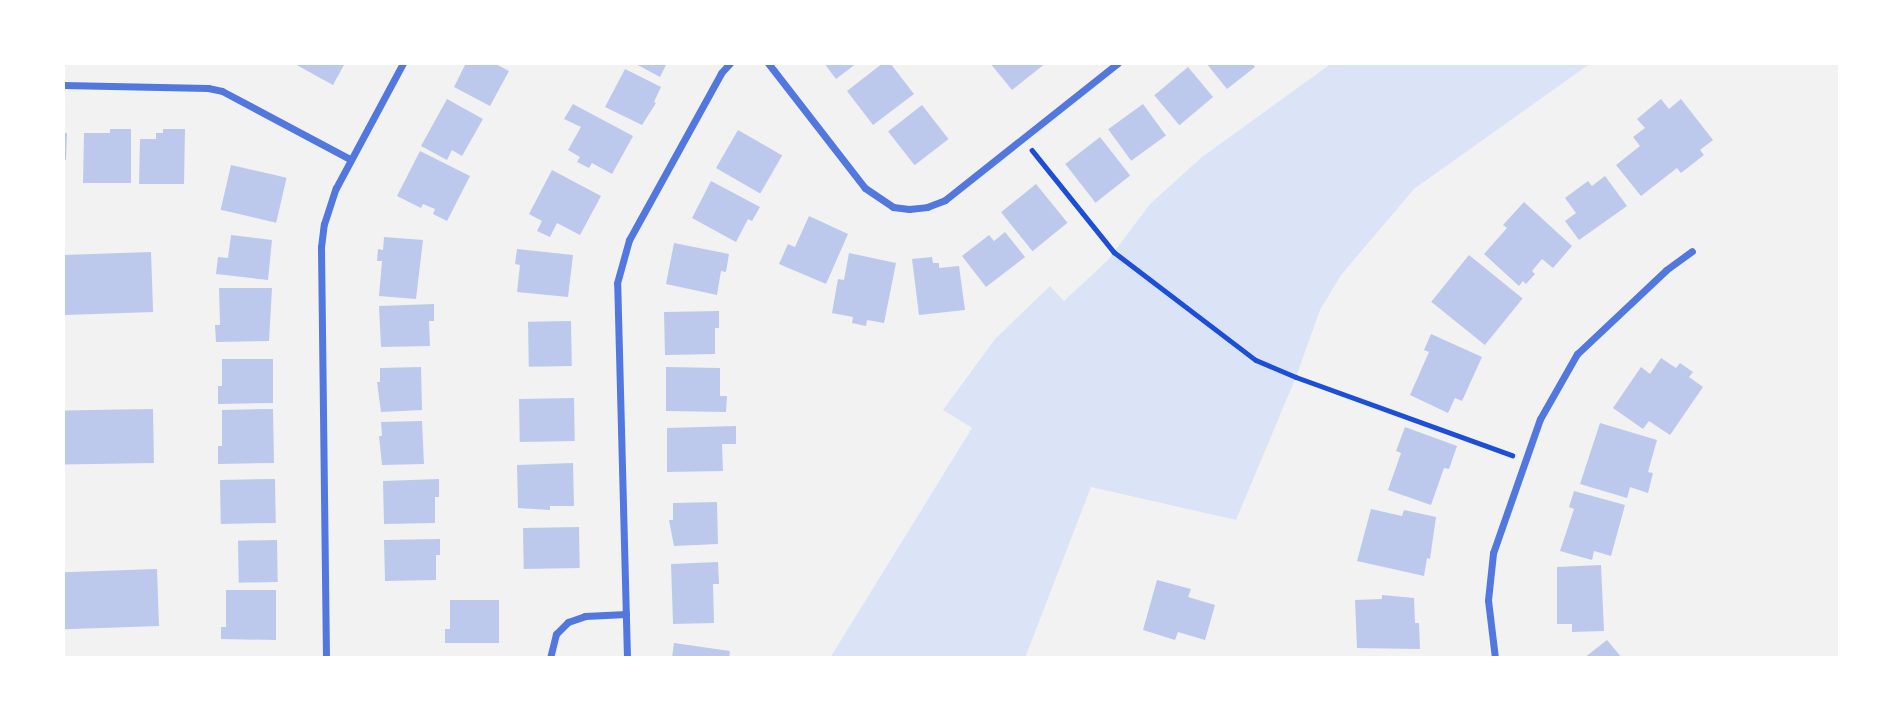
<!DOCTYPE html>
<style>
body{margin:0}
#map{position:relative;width:1903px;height:721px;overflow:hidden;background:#f2f2f2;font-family:Inter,sans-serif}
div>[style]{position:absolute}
.green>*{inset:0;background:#dbe4f7}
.building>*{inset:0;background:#bdc9ec;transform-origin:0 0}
.path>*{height:4.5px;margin:-2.25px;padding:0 2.25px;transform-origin:2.25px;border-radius:2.25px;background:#1d4ed8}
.minor>*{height:7px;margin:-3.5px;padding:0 3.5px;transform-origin:3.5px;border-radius:3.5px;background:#5277de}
span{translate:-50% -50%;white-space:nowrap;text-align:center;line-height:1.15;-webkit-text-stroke:5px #fff;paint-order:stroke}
.frame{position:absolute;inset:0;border:65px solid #fff;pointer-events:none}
</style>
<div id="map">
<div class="green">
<i style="clip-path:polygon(1332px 63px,1591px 63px,1414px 189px,1341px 275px,1320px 310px,1296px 377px,1236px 520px,1091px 487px,1025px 658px,830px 658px,972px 428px,943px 410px,995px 339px,1050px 286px,1064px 301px,1108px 260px,1150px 204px,1202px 157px)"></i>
</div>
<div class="building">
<i style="clip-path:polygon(293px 63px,345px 63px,333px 85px)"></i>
<i style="clip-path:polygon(466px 63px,494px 63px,509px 71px,490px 106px,454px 87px)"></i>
<i style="clip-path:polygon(634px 63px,667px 63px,660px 77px)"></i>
<i style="clip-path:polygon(824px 63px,857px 63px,836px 79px)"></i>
<i style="clip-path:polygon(883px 63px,890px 63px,914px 94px,873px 125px,847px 91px)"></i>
<i style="clip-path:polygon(990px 63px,1046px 63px,1012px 90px)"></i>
<i style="clip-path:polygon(1206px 63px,1252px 63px,1255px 67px,1227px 89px)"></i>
<i style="left:1188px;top:67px;width:39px;height:44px;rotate:50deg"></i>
<i style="clip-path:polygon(625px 69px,661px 87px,654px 102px,656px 103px,642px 125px,605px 107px)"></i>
<i style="clip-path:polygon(447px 99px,483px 119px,462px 156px,452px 150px,447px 160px,421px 146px)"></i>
<i style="clip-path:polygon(1661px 99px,1669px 109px,1681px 99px,1713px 140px,1700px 150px,1704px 155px,1681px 173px,1677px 168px,1641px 196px,1616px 165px,1640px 146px,1633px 137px,1645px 128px,1637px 119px)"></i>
<i style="clip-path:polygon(573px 104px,633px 136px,612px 174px,592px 163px,589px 168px,577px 162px,580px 157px,568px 150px,581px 127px,564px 119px)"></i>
<i style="left:1143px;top:104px;width:39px;height:43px;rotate:54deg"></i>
<i style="left:922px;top:105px;width:43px;height:43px;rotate:52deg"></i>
<i style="clip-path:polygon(110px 129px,131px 129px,131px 183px,83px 183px,84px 133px,110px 133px)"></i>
<i style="clip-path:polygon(163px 129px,185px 129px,184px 184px,139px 184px,140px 139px,156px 139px,156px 133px,163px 133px)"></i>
<i style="left:738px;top:130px;width:51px;height:44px;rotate:30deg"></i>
<i style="clip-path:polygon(63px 133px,67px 133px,66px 160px,63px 159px)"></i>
<i style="left:1100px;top:137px;width:49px;height:44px;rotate:52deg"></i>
<i style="clip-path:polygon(420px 151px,470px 176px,447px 221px,433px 214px,435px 209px,423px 204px,421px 208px,397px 196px)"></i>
<i style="left:231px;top:165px;width:57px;height:46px;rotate:13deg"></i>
<i style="clip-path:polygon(552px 170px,601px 196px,580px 235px,557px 223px,550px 237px,537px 231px,542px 221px,529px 214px)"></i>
<i style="clip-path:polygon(1605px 176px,1627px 206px,1579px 240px,1565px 221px,1576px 213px,1565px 198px,1588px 181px,1592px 186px)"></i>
<i style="clip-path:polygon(711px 181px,760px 207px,752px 221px,748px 219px,736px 242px,692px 218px)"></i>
<i style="left:1036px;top:184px;width:50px;height:45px;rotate:51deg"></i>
<i style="clip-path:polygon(1524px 202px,1572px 246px,1553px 268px,1542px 259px,1532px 271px,1535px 274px,1526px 284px,1523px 281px,1519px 286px,1484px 254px,1507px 228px,1503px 225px)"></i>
<i style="clip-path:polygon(809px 216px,848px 234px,826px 284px,779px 264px,788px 244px,795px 247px)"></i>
<i style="clip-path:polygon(1005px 232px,1025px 257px,986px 287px,962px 256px,989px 235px,994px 241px)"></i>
<i style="clip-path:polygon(231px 235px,272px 240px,268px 280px,216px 274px,218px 257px,228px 258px)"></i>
<i style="clip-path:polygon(384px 237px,423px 240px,416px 299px,379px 296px,382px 261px,377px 261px,378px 249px,383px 250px)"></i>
<i style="clip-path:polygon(674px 243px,729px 254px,726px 272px,721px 271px,717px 295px,666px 284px)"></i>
<i style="clip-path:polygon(517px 249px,573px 255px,568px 297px,517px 292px,520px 265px,515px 264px)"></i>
<i style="left:151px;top:252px;width:60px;height:88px;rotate:88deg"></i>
<i style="clip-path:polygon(849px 253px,896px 263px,884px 323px,867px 320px,866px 326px,852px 323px,853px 317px,832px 313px,838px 279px,844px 280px)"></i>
<i style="left:1469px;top:255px;width:69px;height:60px;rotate:39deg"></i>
<i style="clip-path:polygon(932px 257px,933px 263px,939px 263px,939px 268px,959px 266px,965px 310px,919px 315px,912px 259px)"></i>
<i style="clip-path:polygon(219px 288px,272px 288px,269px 341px,216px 342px,215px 325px,220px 325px)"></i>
<i style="clip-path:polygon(434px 304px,434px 321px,429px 321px,430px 346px,381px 347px,379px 306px)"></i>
<i style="clip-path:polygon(719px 311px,719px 328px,715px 328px,715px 354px,665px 355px,664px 312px)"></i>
<i style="left:571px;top:321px;width:45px;height:43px;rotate:89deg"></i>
<i style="clip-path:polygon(1431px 334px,1482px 357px,1462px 401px,1455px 398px,1448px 413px,1410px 395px,1429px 352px,1424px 350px)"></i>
<i style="clip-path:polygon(1661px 358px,1676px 368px,1680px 363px,1693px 372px,1689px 377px,1703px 387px,1670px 435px,1649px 421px,1643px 429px,1613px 408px,1641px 367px,1650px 374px)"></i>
<i style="clip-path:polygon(222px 359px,273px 359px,273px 403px,218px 404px,218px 386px,222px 386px)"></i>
<i style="clip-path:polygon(421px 367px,422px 410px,381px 412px,377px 382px,380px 382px,380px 368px)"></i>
<i style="clip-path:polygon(666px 367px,720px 368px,720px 396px,727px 396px,726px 412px,666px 411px)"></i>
<i style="left:574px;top:398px;width:43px;height:55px;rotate:89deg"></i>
<i style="left:153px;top:409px;width:54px;height:90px;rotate:89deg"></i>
<i style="clip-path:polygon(273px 409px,274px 463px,218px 464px,218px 446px,222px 446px,222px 410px)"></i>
<i style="clip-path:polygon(422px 421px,424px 464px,382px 465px,379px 436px,382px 436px,381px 422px)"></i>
<i style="clip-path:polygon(1600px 423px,1657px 440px,1648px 472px,1653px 473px,1648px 493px,1630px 487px,1627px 498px,1580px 484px)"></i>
<i style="clip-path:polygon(736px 426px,736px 444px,722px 444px,723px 471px,667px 472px,667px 428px)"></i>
<i style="clip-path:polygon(1405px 427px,1457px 446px,1449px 469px,1444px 468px,1431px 505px,1388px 490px,1401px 453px,1396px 451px)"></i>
<i style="clip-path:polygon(573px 463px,574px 506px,550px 506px,550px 510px,518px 508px,517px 465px)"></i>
<i style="left:275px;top:479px;width:44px;height:55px;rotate:89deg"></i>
<i style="clip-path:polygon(439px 479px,439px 497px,435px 497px,435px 523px,384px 524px,383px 481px)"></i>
<i style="clip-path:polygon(1574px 491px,1625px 505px,1611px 556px,1594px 551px,1592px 560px,1560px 551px,1574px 509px,1569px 507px)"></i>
<i style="clip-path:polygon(717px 502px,718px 544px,674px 546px,669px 520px,673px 520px,673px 503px)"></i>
<i style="clip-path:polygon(1371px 509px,1402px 516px,1404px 510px,1436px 517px,1430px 559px,1427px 558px,1424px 576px,1357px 561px)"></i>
<i style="left:579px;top:527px;width:41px;height:56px;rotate:89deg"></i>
<i style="clip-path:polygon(440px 539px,440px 555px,436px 555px,436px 580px,385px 581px,384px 540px)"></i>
<i style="left:277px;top:540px;width:42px;height:39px;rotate:89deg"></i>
<i style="clip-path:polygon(718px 562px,719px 584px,713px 584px,714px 623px,673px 624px,671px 564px)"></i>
<i style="clip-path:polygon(1601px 565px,1604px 631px,1572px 632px,1572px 624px,1557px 624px,1557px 567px)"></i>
<i style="left:157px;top:569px;width:57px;height:94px;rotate:88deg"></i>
<i style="clip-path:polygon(1157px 580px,1191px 589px,1188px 597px,1215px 605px,1205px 640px,1178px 632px,1175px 640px,1143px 630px)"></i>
<i style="clip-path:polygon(226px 590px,276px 590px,276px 640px,221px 639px,221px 627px,226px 627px)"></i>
<i style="clip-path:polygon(1382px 595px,1414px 598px,1415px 623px,1419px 623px,1420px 649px,1357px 648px,1355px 600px,1382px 599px)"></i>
<i style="clip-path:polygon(450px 600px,499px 600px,499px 643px,445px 643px,445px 629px,450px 629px)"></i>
<i style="clip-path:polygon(1607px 640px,1622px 658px,1584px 658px)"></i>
<i style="clip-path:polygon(674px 643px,730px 651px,729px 658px,672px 658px)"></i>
</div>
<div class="path">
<i style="left:1032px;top:150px;width:131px;rotate:51.2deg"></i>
<i style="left:1114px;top:252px;width:178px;rotate:37.3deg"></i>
<i style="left:1256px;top:360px;width:43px;rotate:23deg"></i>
<i style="left:1296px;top:377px;width:230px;rotate:19.9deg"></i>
</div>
<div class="minor">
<i style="left:768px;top:63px;width:158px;rotate:52.2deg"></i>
<i style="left:865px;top:188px;width:34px;rotate:34deg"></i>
<i style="left:893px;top:207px;width:16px;rotate:7deg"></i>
<i style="left:909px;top:209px;width:18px;rotate:-6deg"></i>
<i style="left:927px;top:207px;width:19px;rotate:-21deg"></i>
<i style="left:945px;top:200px;width:221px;rotate:-38.4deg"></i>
<i style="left:63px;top:85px;width:145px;rotate:1.2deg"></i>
<i style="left:208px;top:88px;width:14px;rotate:12deg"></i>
<i style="left:222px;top:91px;width:145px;rotate:28deg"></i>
<i style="left:326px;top:658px;width:411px;rotate:-90.7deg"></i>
<i style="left:321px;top:247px;width:23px;rotate:-83deg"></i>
<i style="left:324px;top:224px;width:38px;rotate:-72deg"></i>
<i style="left:336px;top:188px;width:142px;rotate:-61.8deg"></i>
<i style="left:550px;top:658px;width:25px;rotate:-76deg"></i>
<i style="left:556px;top:634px;width:17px;rotate:-45deg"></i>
<i style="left:568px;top:622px;width:18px;rotate:-19deg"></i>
<i style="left:585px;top:616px;width:41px;rotate:-2.8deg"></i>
<i style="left:627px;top:658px;width:375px;rotate:-91.5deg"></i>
<i style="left:617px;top:283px;width:45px;rotate:-74.4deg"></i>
<i style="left:629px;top:240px;width:191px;rotate:-61.1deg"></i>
<i style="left:721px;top:73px;width:13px;rotate:-48deg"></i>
<i style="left:1495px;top:658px;width:58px;rotate:-96.9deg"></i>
<i style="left:1488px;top:600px;width:47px;rotate:-83.9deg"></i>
<i style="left:1493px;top:553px;width:142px;rotate:-70.7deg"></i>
<i style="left:1540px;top:419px;width:75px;rotate:-60.4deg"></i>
<i style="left:1577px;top:354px;width:122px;rotate:-43.3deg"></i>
<i style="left:1666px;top:270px;width:32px;rotate:-36deg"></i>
</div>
<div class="frame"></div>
</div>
